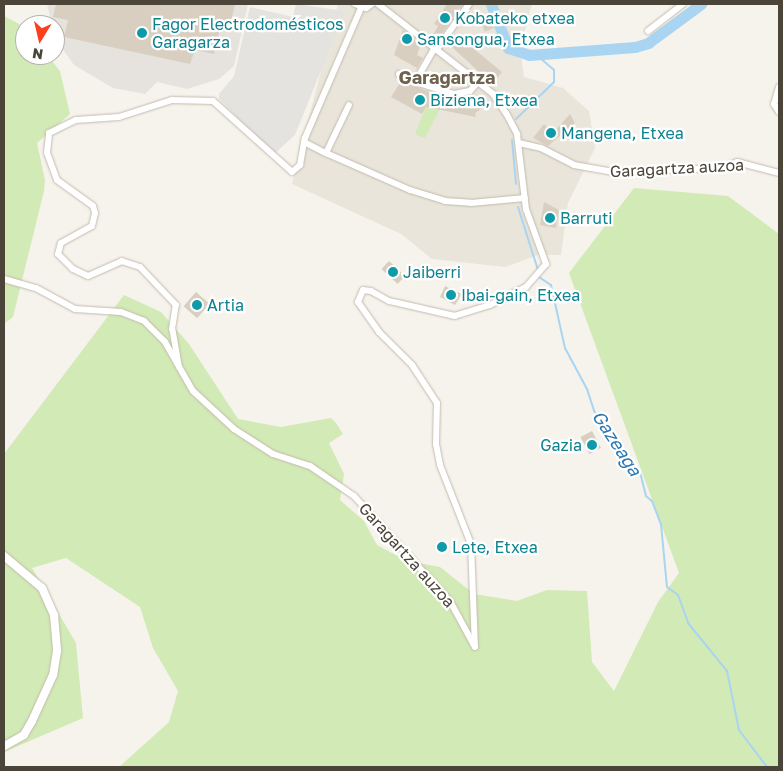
<!DOCTYPE html>
<meta charset="utf-8">
<style>
body{margin:0}
#map{position:relative;width:783px;height:771px;overflow:hidden;background:#f6f3ec;font-family:"Golos Text",sans-serif}
div>[style]{position:absolute}
.residential>*{inset:0;background:#eae5da}
.industrial>*{inset:0;background:#e6e2dd}
.green>*{inset:0;background:#d2eab5}
.parking>*{inset:0;background:#e5e3e0}
.stream>*{height:2px;margin:-1px;padding:0 1px;transform-origin:1px;border-radius:1px;background:#a9d4f2}
.river>*{height:11px;margin:-5.5px;padding:0 5.5px;transform-origin:5.5px;border-radius:5.5px;background:#a9d4f2}
.building>*{inset:0;background:#d8cfc1;transform-origin:0 0}
.roads{filter:drop-shadow(0 0 1px #c2bbae) drop-shadow(0 0 1px #c2bbae)}
.minor>*{height:6px;margin:-3px;padding:0 3px;transform-origin:3px;border-radius:3px;background:#fff}
.tertiary>*{height:8px;margin:-4px;padding:0 4px;transform-origin:4px;border-radius:4px;background:#fff}
.dots>*{width:14px;height:14px;translate:-50% -50%;box-sizing:border-box;border:2px solid #fff;border-radius:50%}
span{translate:-50% -50%;white-space:nowrap;text-align:center;line-height:1.15;-webkit-text-stroke:4.5px #fff;paint-order:stroke}
.culture-label{font-size:16px;color:#0d838f}
.left{translate:0 -50%;text-align:left}
.right{translate:-100% -50%;text-align:right}
.street-label{font-size:16px;color:#4b4439}
.neighbourhood-label{font-size:18px;color:#6e6250;font-weight:700}
.water-label{font-size:18px;color:#2e7ab2;font-style:italic}
.frame{position:absolute;inset:0;border:5px solid #4b4439;pointer-events:none}
.north{position:absolute;left:15px;top:15px;width:50px;height:50px;box-sizing:border-box;background:#fff;border:1px solid #b7b4b0;border-radius:50%;rotate:189deg;font-size:14px;font-weight:700;line-height:20px;text-align:center;color:#4b4439}
.north::after{content:'';display:block;margin:auto;width:18px;height:22px;background:#fc3f1d;clip-path:polygon(50% 0,100% 100%,50% 72%,0 100%)}
</style>
<div id="map">
<div class="residential">
<i style="clip-path:polygon(338px 4px,532px 4px,520px 49px,524px 77px,563px 88px,589px 111px,595px 148px,568px 203px,561px 255px,538px 255px,505px 267px,432px 259px,401px 234px,292px 184px)"></i>
</div>
<div class="industrial">
<i style="clip-path:polygon(47px 4px,248px 4px,234px 66px,219px 79px,187px 89px,157px 82px,145px 94px,113px 88px,74px 65px,55px 38px)"></i>
</div>
<div class="green">
<i style="clip-path:polygon(4px 16px,25px 27px,25px 55px,47px 55px,60px 71px,70px 114px,37px 143px,45px 180px,44px 191px,13px 317px,4px 324px)"></i>
<i style="clip-path:polygon(426px 107px,440px 109px,425px 138px,415px 134px)"></i>
<i style="clip-path:polygon(634px 188px,728px 196px,779px 234px,779px 767px,119px 767px,169px 722px,178px 691px,153px 648px,140px 607px,66px 558px,32px 568px,76px 643px,83px 718px,4px 752px,4px 454px,124px 295px,161px 312px,189px 344px,238px 419px,281px 427px,331px 418px,336px 423px,343px 434px,329px 443px,344px 474px,340px 500px,364px 521px,377px 545px,407px 561px,440px 567px,474px 594px,517px 601px,547px 590px,587px 591px,592px 662px,614px 691px,658px 602px,679px 573px,569px 273px)"></i>
</div>
<div class="parking">
<i style="clip-path:polygon(296px 4px,345px 11px,295px 135px,274px 154px,219px 99px,219px 94px,234px 76px,250px 7px,293px 17px)"></i>
</div>
<div class="stream">
<i style="left:516px;top:119px;width:53px;rotate:-44.2deg"></i>
<i style="left:554px;top:82px;width:12px;rotate:-90deg"></i>
<i style="left:554px;top:70px;width:23px;rotate:-139deg"></i>
<i style="left:512px;top:140px;width:44px;rotate:84.8deg"></i>
<i style="left:518px;top:207px;width:66px;rotate:72.4deg"></i>
<i style="left:539px;top:277px;width:14px;rotate:34deg"></i>
<i style="left:551px;top:285px;width:65px;rotate:77.5deg"></i>
<i style="left:565px;top:348px;width:47px;rotate:61.8deg"></i>
<i style="left:587px;top:389px;width:23px;rotate:72deg"></i>
<i style="left:594px;top:411px;width:76px;rotate:53deg"></i>
<i style="left:640px;top:472px;width:25px;rotate:76deg"></i>
<i style="left:646px;top:496px;width:8px;rotate:40deg"></i>
<i style="left:652px;top:501px;width:25px;rotate:69deg"></i>
<i style="left:661px;top:524px;width:63px;rotate:84.6deg"></i>
<i style="left:667px;top:587px;width:14px;rotate:36deg"></i>
<i style="left:678px;top:595px;width:30px;rotate:70deg"></i>
<i style="left:688px;top:623px;width:62px;rotate:50.9deg"></i>
<i style="left:727px;top:671px;width:60px;rotate:78.5deg"></i>
<i style="left:739px;top:730px;width:46px;rotate:52.9deg"></i>
</div>
<div class="river">
<i style="left:491px;top:4px;width:47px;rotate:68.9deg"></i>
<i style="left:508px;top:48px;width:22px;rotate:18deg"></i>
<i style="left:529px;top:55px;width:106px;rotate:-4.3deg"></i>
<i style="left:635px;top:47px;width:14px;rotate:-17deg"></i>
<i style="left:648px;top:43px;width:66px;rotate:-36.3deg"></i>
</div>
<div class="building">
<i style="clip-path:polygon(56px 4px,235px 4px,229px 30px,220px 28px,214px 54px,195px 50px,190px 64px,64px 37px,68px 20px,53px 17px)"></i>
<i style="clip-path:polygon(447px 4px,463px 4px,435px 43px,431px 39px,438px 26px,434px 24px)"></i>
<i style="left:489px;top:16px;width:13px;height:10px;rotate:67deg"></i>
<i style="clip-path:polygon(403px 30px,421px 44px,417px 55px,423px 58px,417px 68px,394px 55px)"></i>
<i style="clip-path:polygon(464px 33px,471px 40px,468px 44px,502px 72px,492px 84px,452px 47px)"></i>
<i style="clip-path:polygon(401px 81px,442px 97px,441px 102px,462px 102px,480px 96px,486px 106px,475px 113px,476px 117px,426px 107px,422px 114px,391px 97px)"></i>
<i style="clip-path:polygon(570px 114px,575px 123px,548px 146px,533px 138px,544px 124px,553px 133px)"></i>
<i style="clip-path:polygon(544px 202px,559px 210px,556px 228px,540px 225px)"></i>
<i style="left:389px;top:261px;width:22px;height:11px;rotate:43deg"></i>
<i style="clip-path:polygon(445px 286px,462px 294px,455px 305px,440px 297px)"></i>
<i style="left:196px;top:292px;width:18px;height:19px;rotate:41deg"></i>
<i style="left:592px;top:431px;width:19px;height:13px;rotate:62deg"></i>
</div>
<div class="roads">
<div class="minor">
<i style="left:355px;top:4px;width:12px;rotate:20deg"></i>
<i style="left:366px;top:8px;width:7px;rotate:-34deg"></i>
<i style="left:378px;top:4px;width:146px;rotate:38deg"></i>
<i style="left:493px;top:94px;width:23px;rotate:56deg"></i>
<i style="left:506px;top:113px;width:24px;rotate:62deg"></i>
<i style="left:517px;top:134px;width:76px;rotate:83.2deg"></i>
<i style="left:526px;top:209px;width:59px;rotate:70deg"></i>
<i style="left:546px;top:264px;width:30px;rotate:131deg"></i>
<i style="left:526px;top:287px;width:40px;rotate:153.4deg"></i>
<i style="left:490px;top:305px;width:37px;rotate:163deg"></i>
<i style="left:455px;top:316px;width:68px;rotate:-167.2deg"></i>
<i style="left:389px;top:301px;width:21px;rotate:-151deg"></i>
<i style="left:371px;top:291px;width:8px;rotate:-173deg"></i>
<i style="left:363px;top:290px;width:13px;rotate:113deg"></i>
<i style="left:358px;top:302px;width:37px;rotate:55deg"></i>
<i style="left:379px;top:332px;width:47px;rotate:45deg"></i>
<i style="left:412px;top:365px;width:45px;rotate:56.7deg"></i>
<i style="left:437px;top:403px;width:41px;rotate:91.4deg"></i>
<i style="left:436px;top:444px;width:21px;rotate:79deg"></i>
<i style="left:440px;top:465px;width:85px;rotate:68.6deg"></i>
<i style="left:471px;top:544px;width:103px;rotate:87.8deg"></i>
<i style="left:648px;top:31px;width:44px;rotate:-37.6deg"></i>
<i style="left:434px;top:49px;width:38px;rotate:120deg"></i>
<i style="left:415px;top:82px;width:41px;rotate:17.1deg"></i>
<i style="left:454px;top:94px;width:16px;rotate:-11deg"></i>
<i style="left:470px;top:91px;width:12px;rotate:-48deg"></i>
<i style="left:437px;top:49px;width:55px;rotate:-54.6deg"></i>
<i style="left:399px;top:74px;width:18px;rotate:27deg"></i>
<i style="left:779px;top:87px;width:18px;rotate:106deg"></i>
<i style="left:774px;top:104px;width:9px;rotate:58deg"></i>
<i style="left:304px;top:142px;width:25px;rotate:27deg"></i>
<i style="left:326px;top:153px;width:53px;rotate:-64.4deg"></i>
<i style="left:519px;top:143px;width:23px;rotate:13deg"></i>
<i style="left:541px;top:148px;width:37px;rotate:27deg"></i>
<i style="left:574px;top:165px;width:39px;rotate:10deg"></i>
<i style="left:612px;top:172px;width:111px;rotate:-2.1deg"></i>
<i style="left:723px;top:168px;width:15px;rotate:-23deg"></i>
<i style="left:737px;top:162px;width:43px;rotate:14.7deg"></i>
<i style="left:326px;top:153px;width:92px;rotate:23.8deg"></i>
<i style="left:410px;top:190px;width:37px;rotate:17deg"></i>
<i style="left:445px;top:201px;width:26px;rotate:4deg"></i>
<i style="left:471px;top:203px;width:54px;rotate:-5.3deg"></i>
<i style="left:4px;top:279px;width:33px;rotate:16deg"></i>
<i style="left:36px;top:288px;width:44px;rotate:28.3deg"></i>
<i style="left:75px;top:309px;width:46px;rotate:3.7deg"></i>
<i style="left:121px;top:312px;width:25px;rotate:21deg"></i>
<i style="left:144px;top:321px;width:30px;rotate:45deg"></i>
<i style="left:165px;top:342px;width:56px;rotate:60.3deg"></i>
<i style="left:193px;top:391px;width:56px;rotate:42.8deg"></i>
<i style="left:234px;top:429px;width:46px;rotate:32.7deg"></i>
<i style="left:273px;top:454px;width:39px;rotate:18deg"></i>
<i style="left:310px;top:466px;width:53px;rotate:34.3deg"></i>
<i style="left:354px;top:496px;width:142px;rotate:47.6deg"></i>
<i style="left:450px;top:601px;width:52px;rotate:61.5deg"></i>
<i style="left:179px;top:367px;width:39px;rotate:-100deg"></i>
<i style="left:172px;top:329px;width:24px;rotate:-81deg"></i>
<i style="left:176px;top:305px;width:52px;rotate:-133.5deg"></i>
<i style="left:140px;top:267px;width:19px;rotate:-162deg"></i>
<i style="left:122px;top:261px;width:37px;rotate:156deg"></i>
<i style="left:88px;top:276px;width:17px;rotate:-155deg"></i>
<i style="left:73px;top:269px;width:21px;rotate:-135deg"></i>
<i style="left:58px;top:254px;width:11px;rotate:-75deg"></i>
<i style="left:61px;top:243px;width:35px;rotate:-29deg"></i>
<i style="left:92px;top:226px;width:13px;rotate:-77deg"></i>
<i style="left:95px;top:213px;width:7px;rotate:-106deg"></i>
<i style="left:93px;top:206px;width:44px;rotate:-144.2deg"></i>
<i style="left:57px;top:180px;width:29px;rotate:-110deg"></i>
<i style="left:47px;top:153px;width:20px;rotate:-84deg"></i>
<i style="left:49px;top:133px;width:30px;rotate:-26deg"></i>
<i style="left:76px;top:120px;width:43px;rotate:-4deg"></i>
<i style="left:119px;top:117px;width:56px;rotate:-17.8deg"></i>
<i style="left:172px;top:100px;width:41px;rotate:1.4deg"></i>
<i style="left:213px;top:101px;width:106px;rotate:41.9deg"></i>
<i style="left:292px;top:172px;width:11px;rotate:-41deg"></i>
<i style="left:300px;top:165px;width:27px;rotate:-80deg"></i>
<i style="left:305px;top:138px;width:142px;rotate:-66.7deg"></i>
</div>
<div class="tertiary">
<i style="left:4px;top:556px;width:50px;rotate:40.1deg"></i>
<i style="left:42px;top:588px;width:30px;rotate:66deg"></i>
<i style="left:54px;top:615px;width:36px;rotate:85deg"></i>
<i style="left:57px;top:651px;width:24px;rotate:99deg"></i>
<i style="left:53px;top:675px;width:51px;rotate:114.5deg"></i>
<i style="left:32px;top:721px;width:16px;rotate:120deg"></i>
<i style="left:24px;top:735px;width:23px;rotate:151deg"></i>
</div>
</div>
<div class="dots">
<i style="left:445px;top:18px;background:#0f9aa8"></i>
<i style="left:142px;top:33px;background:#0f9aa8"></i>
<i style="left:407px;top:39px;background:#0f9aa8"></i>
<i style="left:420px;top:100px;background:#0f9aa8"></i>
<i style="left:551px;top:133px;background:#0f9aa8"></i>
<i style="left:550px;top:218px;background:#0f9aa8"></i>
<i style="left:393px;top:272px;background:#0f9aa8"></i>
<i style="left:451px;top:295px;background:#0f9aa8"></i>
<i style="left:197px;top:305px;background:#0f9aa8"></i>
<i style="left:592px;top:445px;background:#0f9aa8"></i>
<i style="left:442px;top:547px;background:#0f9aa8"></i>
</div>
<div class="culture-label">
<span class="left" style="left:455px;top:18px">Kobateko etxea</span>
<span class="left" style="left:152px;top:33px">Fagor Electrodomésticos<br>Garagarza</span>
<span class="left" style="left:417px;top:39px">Sansongua, Etxea</span>
<span class="left" style="left:430px;top:100px">Biziena, Etxea</span>
<span class="left" style="left:561px;top:133px">Mangena, Etxea</span>
<span class="left" style="left:560px;top:218px">Barruti</span>
<span class="left" style="left:403px;top:272px">Jaiberri</span>
<span class="left" style="left:461px;top:295px">Ibai-gain, Etxea</span>
<span class="left" style="left:207px;top:305px">Artia</span>
<span class="right" style="left:582px;top:445px">Gazia</span>
<span class="left" style="left:452px;top:547px">Lete, Etxea</span>
</div>
<div class="street-label">
<span style="left:677px;top:168px;rotate:-3deg">Garagartza auzoa</span>
<span style="left:407px;top:555px;rotate:48deg">Garagartza auzoa</span>
</div>
<div class="neighbourhood-label">
<span style="left:447px;top:77px">Garagartza</span>
</div>
<div class="water-label">
<span style="left:617px;top:443px;rotate:57deg">Gazeaga</span>
</div>
<div class="frame"></div>
<div class="north">N</div>
</div>
